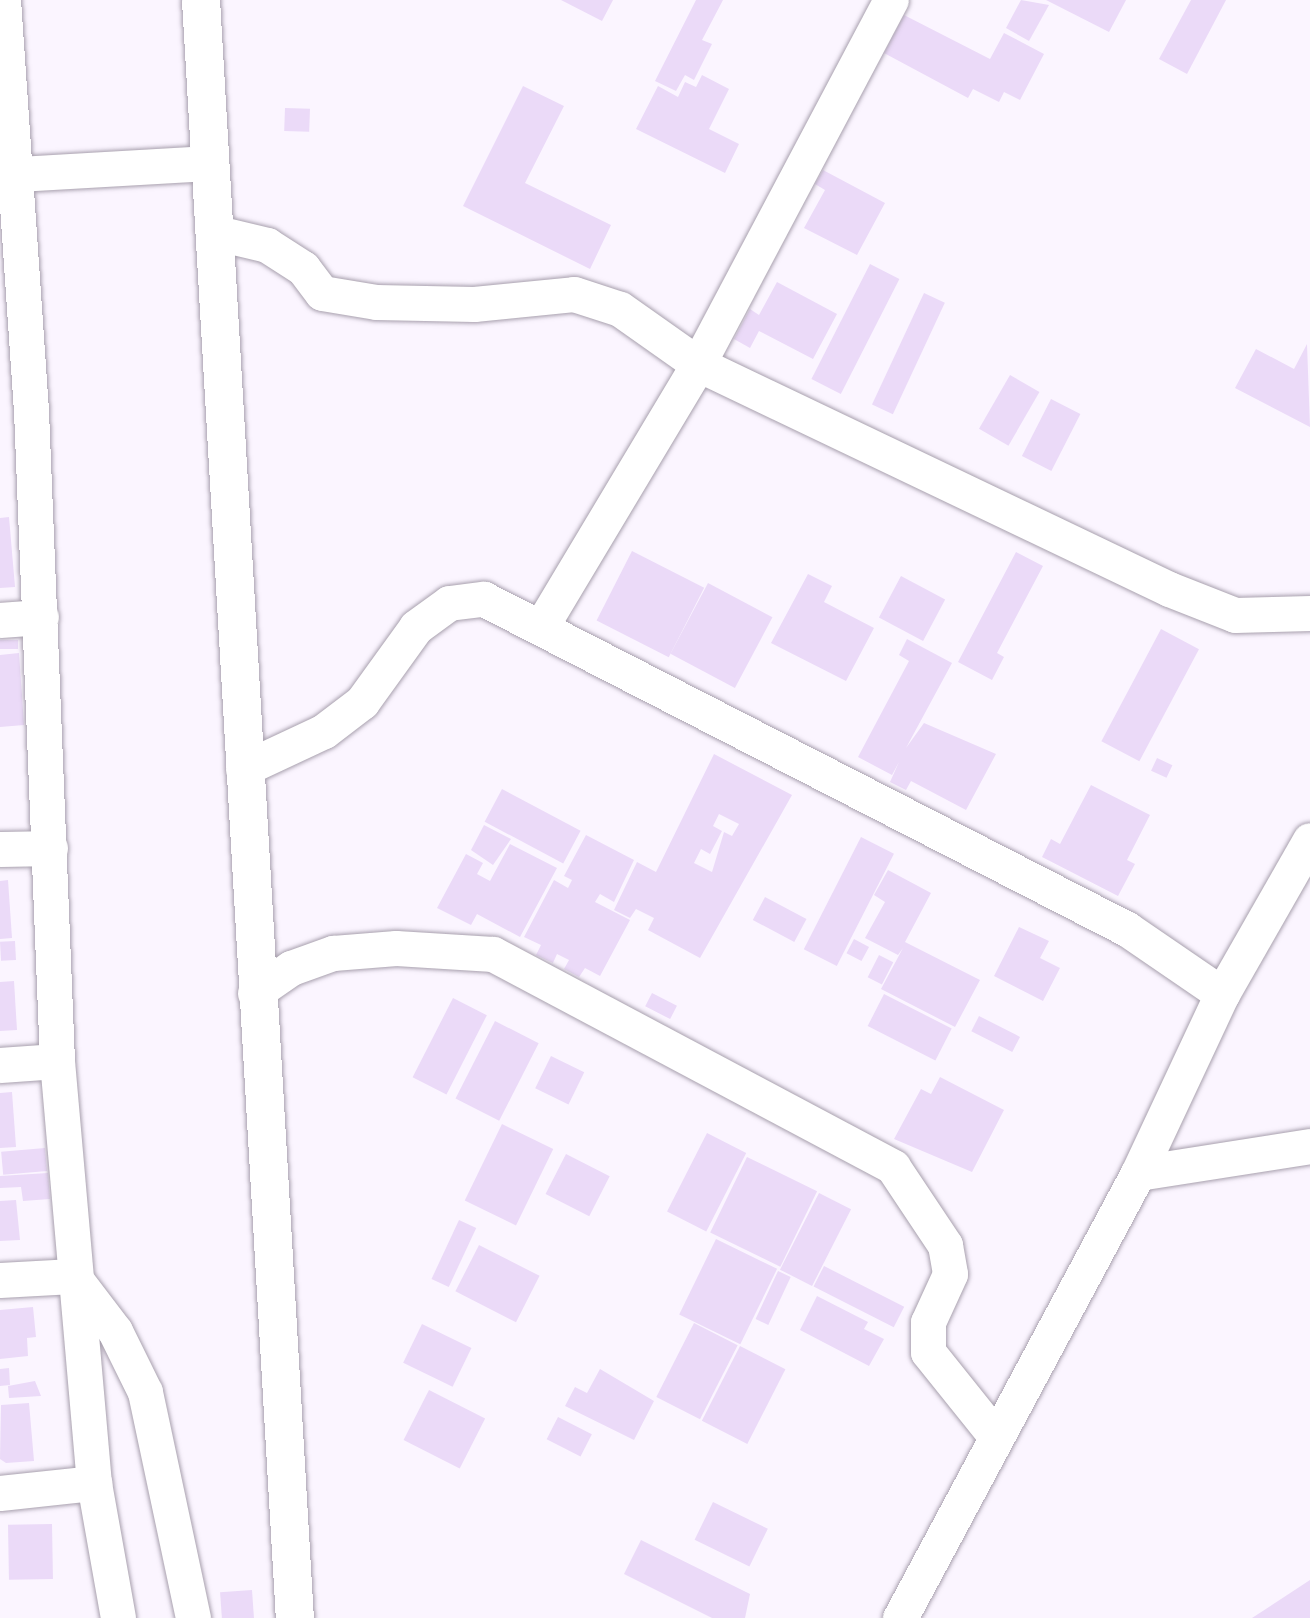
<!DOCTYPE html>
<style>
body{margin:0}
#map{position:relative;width:1310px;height:1618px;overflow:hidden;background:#fbf5ff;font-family:"IBM Plex Serif",serif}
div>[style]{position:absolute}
.building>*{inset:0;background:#ebdaf8;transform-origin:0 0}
.roads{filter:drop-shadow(0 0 2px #a8a0ae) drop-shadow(0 0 2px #a8a0ae)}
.minor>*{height:35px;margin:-17.5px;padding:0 17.5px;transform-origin:17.5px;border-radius:17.5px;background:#fff}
.major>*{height:38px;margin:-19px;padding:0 19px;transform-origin:19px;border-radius:19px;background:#fff}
span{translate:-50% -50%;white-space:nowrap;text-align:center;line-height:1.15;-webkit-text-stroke:5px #fff;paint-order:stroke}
</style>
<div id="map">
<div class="building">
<i style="clip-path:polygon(561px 0,613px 0,602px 21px)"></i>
<i style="clip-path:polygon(696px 0,723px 0,702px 40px,712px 44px,694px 80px,685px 75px,676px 91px,655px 81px)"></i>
<i style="clip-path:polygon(1021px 0,1049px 5px,1029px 41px,1006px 28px)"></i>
<i style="clip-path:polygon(1046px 0,1126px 0,1109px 32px)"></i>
<i style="clip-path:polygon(1191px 0,1226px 0,1187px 74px,1159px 59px)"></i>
<i style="clip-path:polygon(904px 15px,990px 59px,1004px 33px,1044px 54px,1020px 100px,1004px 92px,999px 102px,973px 89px,968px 98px,884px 53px)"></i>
<i style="clip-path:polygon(702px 75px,729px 89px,709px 129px,739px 144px,725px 173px,636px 129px,658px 86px,678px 97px,685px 82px,696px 87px)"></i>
<i style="clip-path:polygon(523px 86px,564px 106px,525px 183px,611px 225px,590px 269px,463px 206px)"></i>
<i style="left:285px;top:108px;width:25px;height:23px;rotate:2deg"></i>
<i style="clip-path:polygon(823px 170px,885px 203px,857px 255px,804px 228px,825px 190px,815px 184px)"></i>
<i style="left:870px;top:264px;width:33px;height:129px;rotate:27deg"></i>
<i style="clip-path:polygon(777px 282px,837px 314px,813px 359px,759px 331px,750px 348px,734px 339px,750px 309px,759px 315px)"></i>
<i style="left:924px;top:293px;width:23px;height:123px;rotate:25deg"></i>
<i style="clip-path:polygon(1307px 344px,1310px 427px,1235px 388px,1256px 349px,1294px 369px)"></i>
<i style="left:1010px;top:375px;width:34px;height:62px;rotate:30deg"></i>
<i style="left:1051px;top:399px;width:33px;height:64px;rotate:27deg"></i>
<i style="clip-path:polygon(9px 517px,15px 587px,0 588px,0 518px)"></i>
<i style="left:632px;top:551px;width:81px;height:78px;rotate:27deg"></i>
<i style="clip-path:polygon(1016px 552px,1043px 566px,997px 653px,1004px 657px,992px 680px,958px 662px)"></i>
<i style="clip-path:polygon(808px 574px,832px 586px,824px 602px,874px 628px,846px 681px,771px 643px)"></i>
<i style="left:901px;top:576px;width:50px;height:47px;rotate:28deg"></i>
<i style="left:708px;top:583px;width:73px;height:80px;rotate:28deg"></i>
<i style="left:1161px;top:629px;width:43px;height:127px;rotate:28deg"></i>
<i style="clip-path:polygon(907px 639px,952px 663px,906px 748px,924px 723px,996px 754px,966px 810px,911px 781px,906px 790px,890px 782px,899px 762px,892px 775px,858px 757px,909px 661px,899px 655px)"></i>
<i style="left:18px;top:640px;width:9px;height:18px;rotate:90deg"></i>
<i style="clip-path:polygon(19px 653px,24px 725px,0 727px,0 655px)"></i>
<i style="clip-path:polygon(evenodd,714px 754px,792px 795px,700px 958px,648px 930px,654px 918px,636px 909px,630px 918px,614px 910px,637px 862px,656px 872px,714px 754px,719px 814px,739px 824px,732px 836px,724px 832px,712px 872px,694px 863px,701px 849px,710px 854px,722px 831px,713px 826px,719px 814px)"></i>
<i style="left:1157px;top:758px;width:17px;height:14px;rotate:25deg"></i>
<i style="clip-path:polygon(1091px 785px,1150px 815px,1127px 860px,1135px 864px,1118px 896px,1042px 857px,1051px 839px,1060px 844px)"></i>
<i style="left:502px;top:789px;width:89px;height:37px;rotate:28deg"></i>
<i style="clip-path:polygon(484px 825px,511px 839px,493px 865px,471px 850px)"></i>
<i style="clip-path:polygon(586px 835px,634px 860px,614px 902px,600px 894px,595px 902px,630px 920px,600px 976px,585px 968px,579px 977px,564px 969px,569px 960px,557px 954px,553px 963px,536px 955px,541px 945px,524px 937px,554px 880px,568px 888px,572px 880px,564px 876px)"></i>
<i style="left:861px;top:837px;width:37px;height:126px;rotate:27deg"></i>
<i style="clip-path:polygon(510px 844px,557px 868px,520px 937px,477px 914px,471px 925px,437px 908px,466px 854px,483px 863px,477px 874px,490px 881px)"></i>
<i style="clip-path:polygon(888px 870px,931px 893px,905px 942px,980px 980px,955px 1027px,881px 989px,903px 948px,898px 955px,865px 938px,885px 902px,874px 895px)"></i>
<i style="clip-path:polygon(8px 880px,12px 938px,0 939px,0 881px)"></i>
<i style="left:765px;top:897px;width:47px;height:26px;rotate:28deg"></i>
<i style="clip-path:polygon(1019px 927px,1049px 941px,1040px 958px,1060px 968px,1043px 1001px,994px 976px)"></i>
<i style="left:854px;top:939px;width:17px;height:16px;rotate:28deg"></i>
<i style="left:15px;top:941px;width:19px;height:15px;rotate:87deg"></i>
<i style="left:879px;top:955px;width:16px;height:25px;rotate:27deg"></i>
<i style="clip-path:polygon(14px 981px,17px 1030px,0 1031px,0 982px)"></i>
<i style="left:652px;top:993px;width:28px;height:15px;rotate:27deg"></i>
<i style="left:884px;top:994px;width:76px;height:36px;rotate:27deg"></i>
<i style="left:453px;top:998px;width:38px;height:89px;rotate:27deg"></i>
<i style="left:979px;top:1016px;width:46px;height:17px;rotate:27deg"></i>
<i style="left:495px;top:1021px;width:49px;height:87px;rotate:27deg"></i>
<i style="left:551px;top:1056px;width:37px;height:36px;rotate:26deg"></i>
<i style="clip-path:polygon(940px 1077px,1004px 1110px,972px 1172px,894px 1139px,921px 1089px,931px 1094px)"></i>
<i style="clip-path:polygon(12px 1092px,16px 1147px,0 1148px,0 1093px)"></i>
<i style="left:502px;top:1124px;width:57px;height:85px;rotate:26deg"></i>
<i style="left:707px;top:1133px;width:44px;height:88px;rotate:27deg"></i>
<i style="left:45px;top:1148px;width:23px;height:44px;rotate:85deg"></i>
<i style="left:566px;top:1154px;width:49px;height:45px;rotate:27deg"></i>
<i style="left:747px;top:1157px;width:78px;height:84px;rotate:26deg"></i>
<i style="clip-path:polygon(48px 1173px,50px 1199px,23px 1201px,21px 1187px,0 1188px,0 1176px)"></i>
<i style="left:819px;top:1193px;width:36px;height:86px;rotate:27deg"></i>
<i style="clip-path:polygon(16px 1200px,20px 1240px,0 1241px,0 1201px)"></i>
<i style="left:459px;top:1220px;width:19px;height:65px;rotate:25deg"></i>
<i style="left:716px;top:1239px;width:68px;height:84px;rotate:26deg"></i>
<i style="left:479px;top:1245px;width:68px;height:52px;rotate:27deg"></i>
<i style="left:824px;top:1266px;width:90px;height:23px;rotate:27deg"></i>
<i style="left:778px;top:1271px;width:14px;height:53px;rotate:25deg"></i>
<i style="clip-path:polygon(817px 1296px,868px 1322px,864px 1329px,884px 1339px,869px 1366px,800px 1330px)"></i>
<i style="clip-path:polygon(33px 1307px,36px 1337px,27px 1338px,28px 1356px,0 1359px,0 1310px)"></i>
<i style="left:694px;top:1323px;width:49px;height:83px;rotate:27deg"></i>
<i style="left:422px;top:1324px;width:55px;height:43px;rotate:26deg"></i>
<i style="left:740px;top:1346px;width:51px;height:84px;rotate:27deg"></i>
<i style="clip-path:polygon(9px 1368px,10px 1385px,0 1386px,0 1369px)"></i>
<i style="clip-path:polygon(600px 1369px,654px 1401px,634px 1440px,565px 1406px,575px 1387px,587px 1393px)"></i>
<i style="clip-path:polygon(35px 1381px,41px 1396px,9px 1398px,8px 1386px)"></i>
<i style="left:429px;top:1390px;width:63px;height:56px;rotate:27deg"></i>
<i style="clip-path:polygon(29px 1403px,34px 1461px,6px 1463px,0 1459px,1px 1405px)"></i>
<i style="left:558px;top:1417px;width:38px;height:25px;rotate:27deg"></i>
<i style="left:713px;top:1502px;width:61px;height:42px;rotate:26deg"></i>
<i style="left:52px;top:1524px;width:55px;height:44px;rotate:89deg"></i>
<i style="clip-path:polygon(641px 1540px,750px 1594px,745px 1618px,712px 1618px,624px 1574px)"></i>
<i style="clip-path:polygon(1310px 1580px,1310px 1618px,1252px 1618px)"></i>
<i style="left:252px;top:1590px;width:28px;height:32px;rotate:86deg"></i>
</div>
<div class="roads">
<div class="minor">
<i style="left:3px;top:0;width:412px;rotate:86.1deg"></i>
<i style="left:31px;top:411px;width:651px;rotate:87.71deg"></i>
<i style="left:57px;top:1061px;width:424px;rotate:85deg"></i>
<i style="left:94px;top:1483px;width:137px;rotate:79.9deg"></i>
<i style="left:0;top:175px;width:209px;rotate:-3.3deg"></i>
<i style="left:213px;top:232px;width:56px;rotate:13.5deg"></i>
<i style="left:267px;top:245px;width:43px;rotate:32.6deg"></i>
<i style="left:303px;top:268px;width:31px;rotate:53deg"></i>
<i style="left:322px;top:293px;width:55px;rotate:9.5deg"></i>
<i style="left:376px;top:302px;width:98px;rotate:1.2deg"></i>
<i style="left:474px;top:304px;width:100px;rotate:-5.7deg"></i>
<i style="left:574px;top:294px;width:48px;rotate:18.1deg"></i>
<i style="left:620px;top:309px;width:95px;rotate:35.2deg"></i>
<i style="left:698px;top:364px;width:522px;rotate:25.53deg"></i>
<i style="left:1169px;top:589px;width:71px;rotate:21.5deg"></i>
<i style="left:1235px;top:615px;width:75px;rotate:-1.5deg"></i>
<i style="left:0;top:620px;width:41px;rotate:-4.2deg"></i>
<i style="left:542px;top:625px;width:304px;rotate:-59.1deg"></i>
<i style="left:698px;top:364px;width:412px;rotate:-62.1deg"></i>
<i style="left:243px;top:769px;width:89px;rotate:-25.1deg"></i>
<i style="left:324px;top:731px;width:48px;rotate:-37.3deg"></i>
<i style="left:362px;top:702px;width:92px;rotate:-54.2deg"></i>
<i style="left:416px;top:627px;width:41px;rotate:-36deg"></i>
<i style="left:449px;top:603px;width:35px;rotate:-7deg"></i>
<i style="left:484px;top:599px;width:723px;rotate:27.17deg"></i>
<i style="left:1127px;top:929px;width:115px;rotate:34.4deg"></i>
<i style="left:0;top:849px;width:50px;rotate:-1.1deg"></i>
<i style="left:255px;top:993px;width:44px;rotate:-34.8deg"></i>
<i style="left:291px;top:968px;width:45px;rotate:-19.7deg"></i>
<i style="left:333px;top:953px;width:63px;rotate:-4.5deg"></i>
<i style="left:396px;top:948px;width:97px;rotate:3.5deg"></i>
<i style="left:493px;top:954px;width:453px;rotate:28deg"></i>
<i style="left:893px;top:1167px;width:94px;rotate:56.3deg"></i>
<i style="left:945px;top:1245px;width:29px;rotate:80deg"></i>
<i style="left:950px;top:1274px;width:53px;rotate:114.6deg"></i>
<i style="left:928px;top:1322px;width:30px;rotate:90deg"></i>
<i style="left:928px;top:1352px;width:104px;rotate:51.3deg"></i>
<i style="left:0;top:1065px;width:57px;rotate:-4deg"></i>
<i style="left:1138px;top:1173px;width:174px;rotate:-8.9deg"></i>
<i style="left:0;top:1280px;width:73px;rotate:-3.1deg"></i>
<i style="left:73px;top:1276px;width:69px;rotate:52.6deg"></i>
<i style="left:115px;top:1331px;width:68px;rotate:63.8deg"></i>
<i style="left:145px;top:1392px;width:231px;rotate:78deg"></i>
<i style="left:0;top:1493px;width:95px;rotate:-6.1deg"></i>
<i style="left:900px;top:1618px;width:505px;rotate:-61.86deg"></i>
<i style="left:1138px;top:1173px;width:198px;rotate:-64.9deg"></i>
<i style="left:1222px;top:994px;width:177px;rotate:-60.3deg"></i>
</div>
<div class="major">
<i style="left:201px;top:0;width:1621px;rotate:86.68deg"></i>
</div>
</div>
</div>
